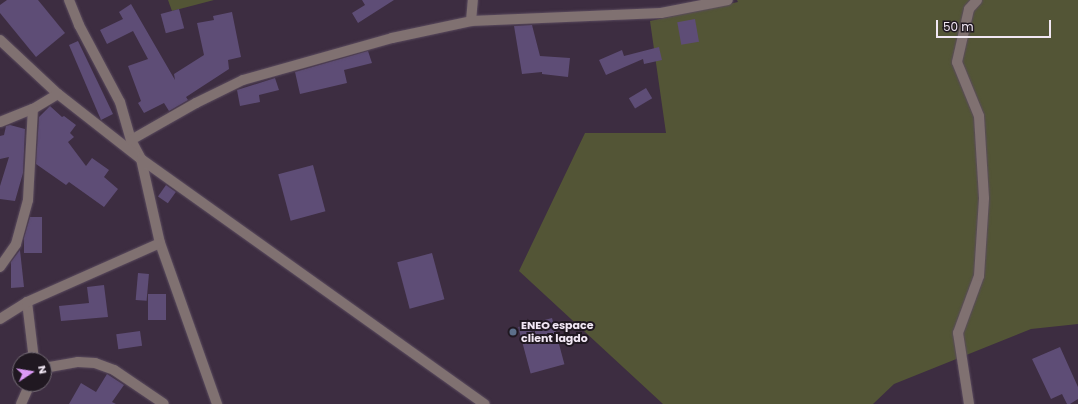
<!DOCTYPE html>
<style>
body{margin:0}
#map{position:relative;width:1078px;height:404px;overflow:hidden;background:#3d2d41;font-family:Poppins,sans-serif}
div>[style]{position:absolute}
.green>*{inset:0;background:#535536}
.building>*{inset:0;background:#5e4d76;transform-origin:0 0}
.roads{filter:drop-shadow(0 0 1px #5a4b5e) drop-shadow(0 0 1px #5a4b5e)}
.minor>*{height:10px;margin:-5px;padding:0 5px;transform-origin:5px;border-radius:5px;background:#807171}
.dots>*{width:11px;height:11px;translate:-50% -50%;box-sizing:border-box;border:2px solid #201821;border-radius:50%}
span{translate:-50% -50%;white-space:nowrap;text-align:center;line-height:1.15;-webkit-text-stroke:4px #201821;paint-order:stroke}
.poi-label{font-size:11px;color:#f1e7f4;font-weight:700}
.left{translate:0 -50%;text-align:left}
.north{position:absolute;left:12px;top:352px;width:40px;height:40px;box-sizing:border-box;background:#201821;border:1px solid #746b75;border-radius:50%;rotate:78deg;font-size:11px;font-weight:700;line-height:16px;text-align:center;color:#f1e7f4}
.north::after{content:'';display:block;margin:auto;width:14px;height:18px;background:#db99f5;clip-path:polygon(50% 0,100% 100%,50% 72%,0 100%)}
.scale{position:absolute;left:936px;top:20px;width:115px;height:18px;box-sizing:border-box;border:2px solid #f1e7f4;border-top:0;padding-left:5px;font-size:12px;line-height:14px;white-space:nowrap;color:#f1e7f4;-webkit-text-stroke:3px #201821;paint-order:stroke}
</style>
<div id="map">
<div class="green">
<i style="clip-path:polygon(168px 0,214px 0,172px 11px)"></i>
<i style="clip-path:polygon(737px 0,1078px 0,1078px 324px,1031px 329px,894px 384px,873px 404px,663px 404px,519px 271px,585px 133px,666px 133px,650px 21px,738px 2px)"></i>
</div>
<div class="building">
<i style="clip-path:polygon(7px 0,38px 0,65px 33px,36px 57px,0 13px,0 5px)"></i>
<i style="clip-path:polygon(362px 0,394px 0,358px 23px,352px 13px,365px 5px)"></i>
<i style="clip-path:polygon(131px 4px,175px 80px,174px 74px,204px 55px,197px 23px,214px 20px,213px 16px,232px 12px,241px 57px,228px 60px,229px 69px,186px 97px,188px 100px,169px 111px,164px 103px,144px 113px,138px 103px,141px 101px,128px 66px,148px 59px,133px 31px,107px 44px,100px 30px,123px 19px,119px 12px)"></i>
<i style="left:179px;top:9px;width:20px;height:19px;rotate:75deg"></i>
<i style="left:695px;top:19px;width:23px;height:18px;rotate:80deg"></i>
<i style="clip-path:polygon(532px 25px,540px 56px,570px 58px,568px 77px,542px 74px,542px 72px,522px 74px,514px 26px)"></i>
<i style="clip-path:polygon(78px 41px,113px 114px,101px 120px,69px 45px)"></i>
<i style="clip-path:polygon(659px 47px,662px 60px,644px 64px,643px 59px,606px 75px,599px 60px,622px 50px,624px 56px)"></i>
<i style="clip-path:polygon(368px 51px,372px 63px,344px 70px,347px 83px,300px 94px,295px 72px)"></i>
<i style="clip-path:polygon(275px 78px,279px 90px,259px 95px,260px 102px,240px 106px,237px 90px)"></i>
<i style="left:646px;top:88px;width:12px;height:20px;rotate:59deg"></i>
<i style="clip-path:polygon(50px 106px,62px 117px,64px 116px,76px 125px,70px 133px,74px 137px,68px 142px,86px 166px,92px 158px,109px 170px,104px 177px,118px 189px,104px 207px,69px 182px,66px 185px,36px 164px,39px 117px)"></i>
<i style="clip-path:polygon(10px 125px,25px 129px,23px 173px,15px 201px,0 199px,0 186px,9px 157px,0 159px,0 136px,4px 135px,6px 126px)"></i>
<i style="left:313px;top:165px;width:48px;height:36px;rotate:75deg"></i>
<i style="left:166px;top:185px;width:12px;height:14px;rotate:35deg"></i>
<i style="clip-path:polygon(30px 217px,42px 217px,42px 253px,24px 253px,24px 238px)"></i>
<i style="clip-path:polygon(20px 250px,24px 287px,11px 288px,11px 262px)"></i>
<i style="left:432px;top:253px;width:48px;height:36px;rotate:75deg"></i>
<i style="left:138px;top:273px;width:11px;height:27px;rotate:5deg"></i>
<i style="clip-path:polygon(104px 285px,108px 317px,61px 321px,59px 306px,89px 303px,87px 287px)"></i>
<i style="left:148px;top:294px;width:18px;height:26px"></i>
<i style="left:552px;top:318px;width:48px;height:35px;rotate:75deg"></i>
<i style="left:140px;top:331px;width:15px;height:24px;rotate:82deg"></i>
<i style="clip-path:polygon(1060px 347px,1078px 387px,1078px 399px,1070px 404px,1067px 404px,1062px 394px,1051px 399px,1032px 359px)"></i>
<i style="clip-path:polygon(107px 374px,124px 385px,112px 402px,116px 404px,69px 404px,81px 383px,96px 392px)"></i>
</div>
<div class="roads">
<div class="minor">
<i style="left:69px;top:0;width:27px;rotate:68deg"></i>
<i style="left:79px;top:25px;width:87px;rotate:62deg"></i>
<i style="left:120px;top:102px;width:40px;rotate:74deg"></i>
<i style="left:131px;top:140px;width:21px;rotate:62deg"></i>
<i style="left:141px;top:159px;width:86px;rotate:77.3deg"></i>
<i style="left:160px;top:243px;width:171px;rotate:70.5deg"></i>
<i style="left:471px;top:21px;width:21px;rotate:-85deg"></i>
<i style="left:0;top:40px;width:79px;rotate:43deg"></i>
<i style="left:58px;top:94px;width:105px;rotate:38.1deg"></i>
<i style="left:141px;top:159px;width:422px;rotate:35.5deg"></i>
<i style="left:0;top:122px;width:35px;rotate:-22deg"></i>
<i style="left:33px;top:109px;width:29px;rotate:-31deg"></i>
<i style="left:131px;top:140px;width:75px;rotate:-29.6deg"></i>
<i style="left:196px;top:103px;width:52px;rotate:-26.1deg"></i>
<i style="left:243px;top:80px;width:155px;rotate:-15.7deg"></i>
<i style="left:392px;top:38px;width:81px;rotate:-12.1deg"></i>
<i style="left:471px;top:21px;width:190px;rotate:-2.4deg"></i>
<i style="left:661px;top:13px;width:68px;rotate:-11deg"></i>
<i style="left:0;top:267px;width:28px;rotate:-55deg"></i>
<i style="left:16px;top:244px;width:46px;rotate:-74.7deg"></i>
<i style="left:28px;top:200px;width:91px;rotate:-86.9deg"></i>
<i style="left:27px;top:302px;width:58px;rotate:83.1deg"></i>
<i style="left:0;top:319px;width:32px;rotate:-32deg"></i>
<i style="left:27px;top:302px;width:145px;rotate:-23.9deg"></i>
<i style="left:44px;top:368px;width:35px;rotate:-10deg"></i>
<i style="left:78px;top:362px;width:17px;rotate:3deg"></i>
<i style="left:95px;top:363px;width:20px;rotate:20deg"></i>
<i style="left:114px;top:370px;width:60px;rotate:34.2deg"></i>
<i style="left:21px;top:404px;width:22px;rotate:-66deg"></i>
<i style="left:969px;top:404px;width:72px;rotate:-98.8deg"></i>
<i style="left:958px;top:333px;width:61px;rotate:-69.8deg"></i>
<i style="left:979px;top:276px;width:78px;rotate:-86.3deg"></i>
<i style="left:984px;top:198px;width:82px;rotate:-93.5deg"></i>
<i style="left:979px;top:116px;width:58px;rotate:-112.2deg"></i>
<i style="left:957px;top:62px;width:54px;rotate:-77.2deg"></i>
<i style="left:969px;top:9px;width:12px;rotate:-48deg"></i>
</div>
</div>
<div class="dots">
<i style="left:513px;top:332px;background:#5c6f8a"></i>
</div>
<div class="poi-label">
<span class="left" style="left:521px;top:332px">ENEO espace<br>client lagdo</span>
</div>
<div class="north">N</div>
<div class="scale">50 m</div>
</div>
